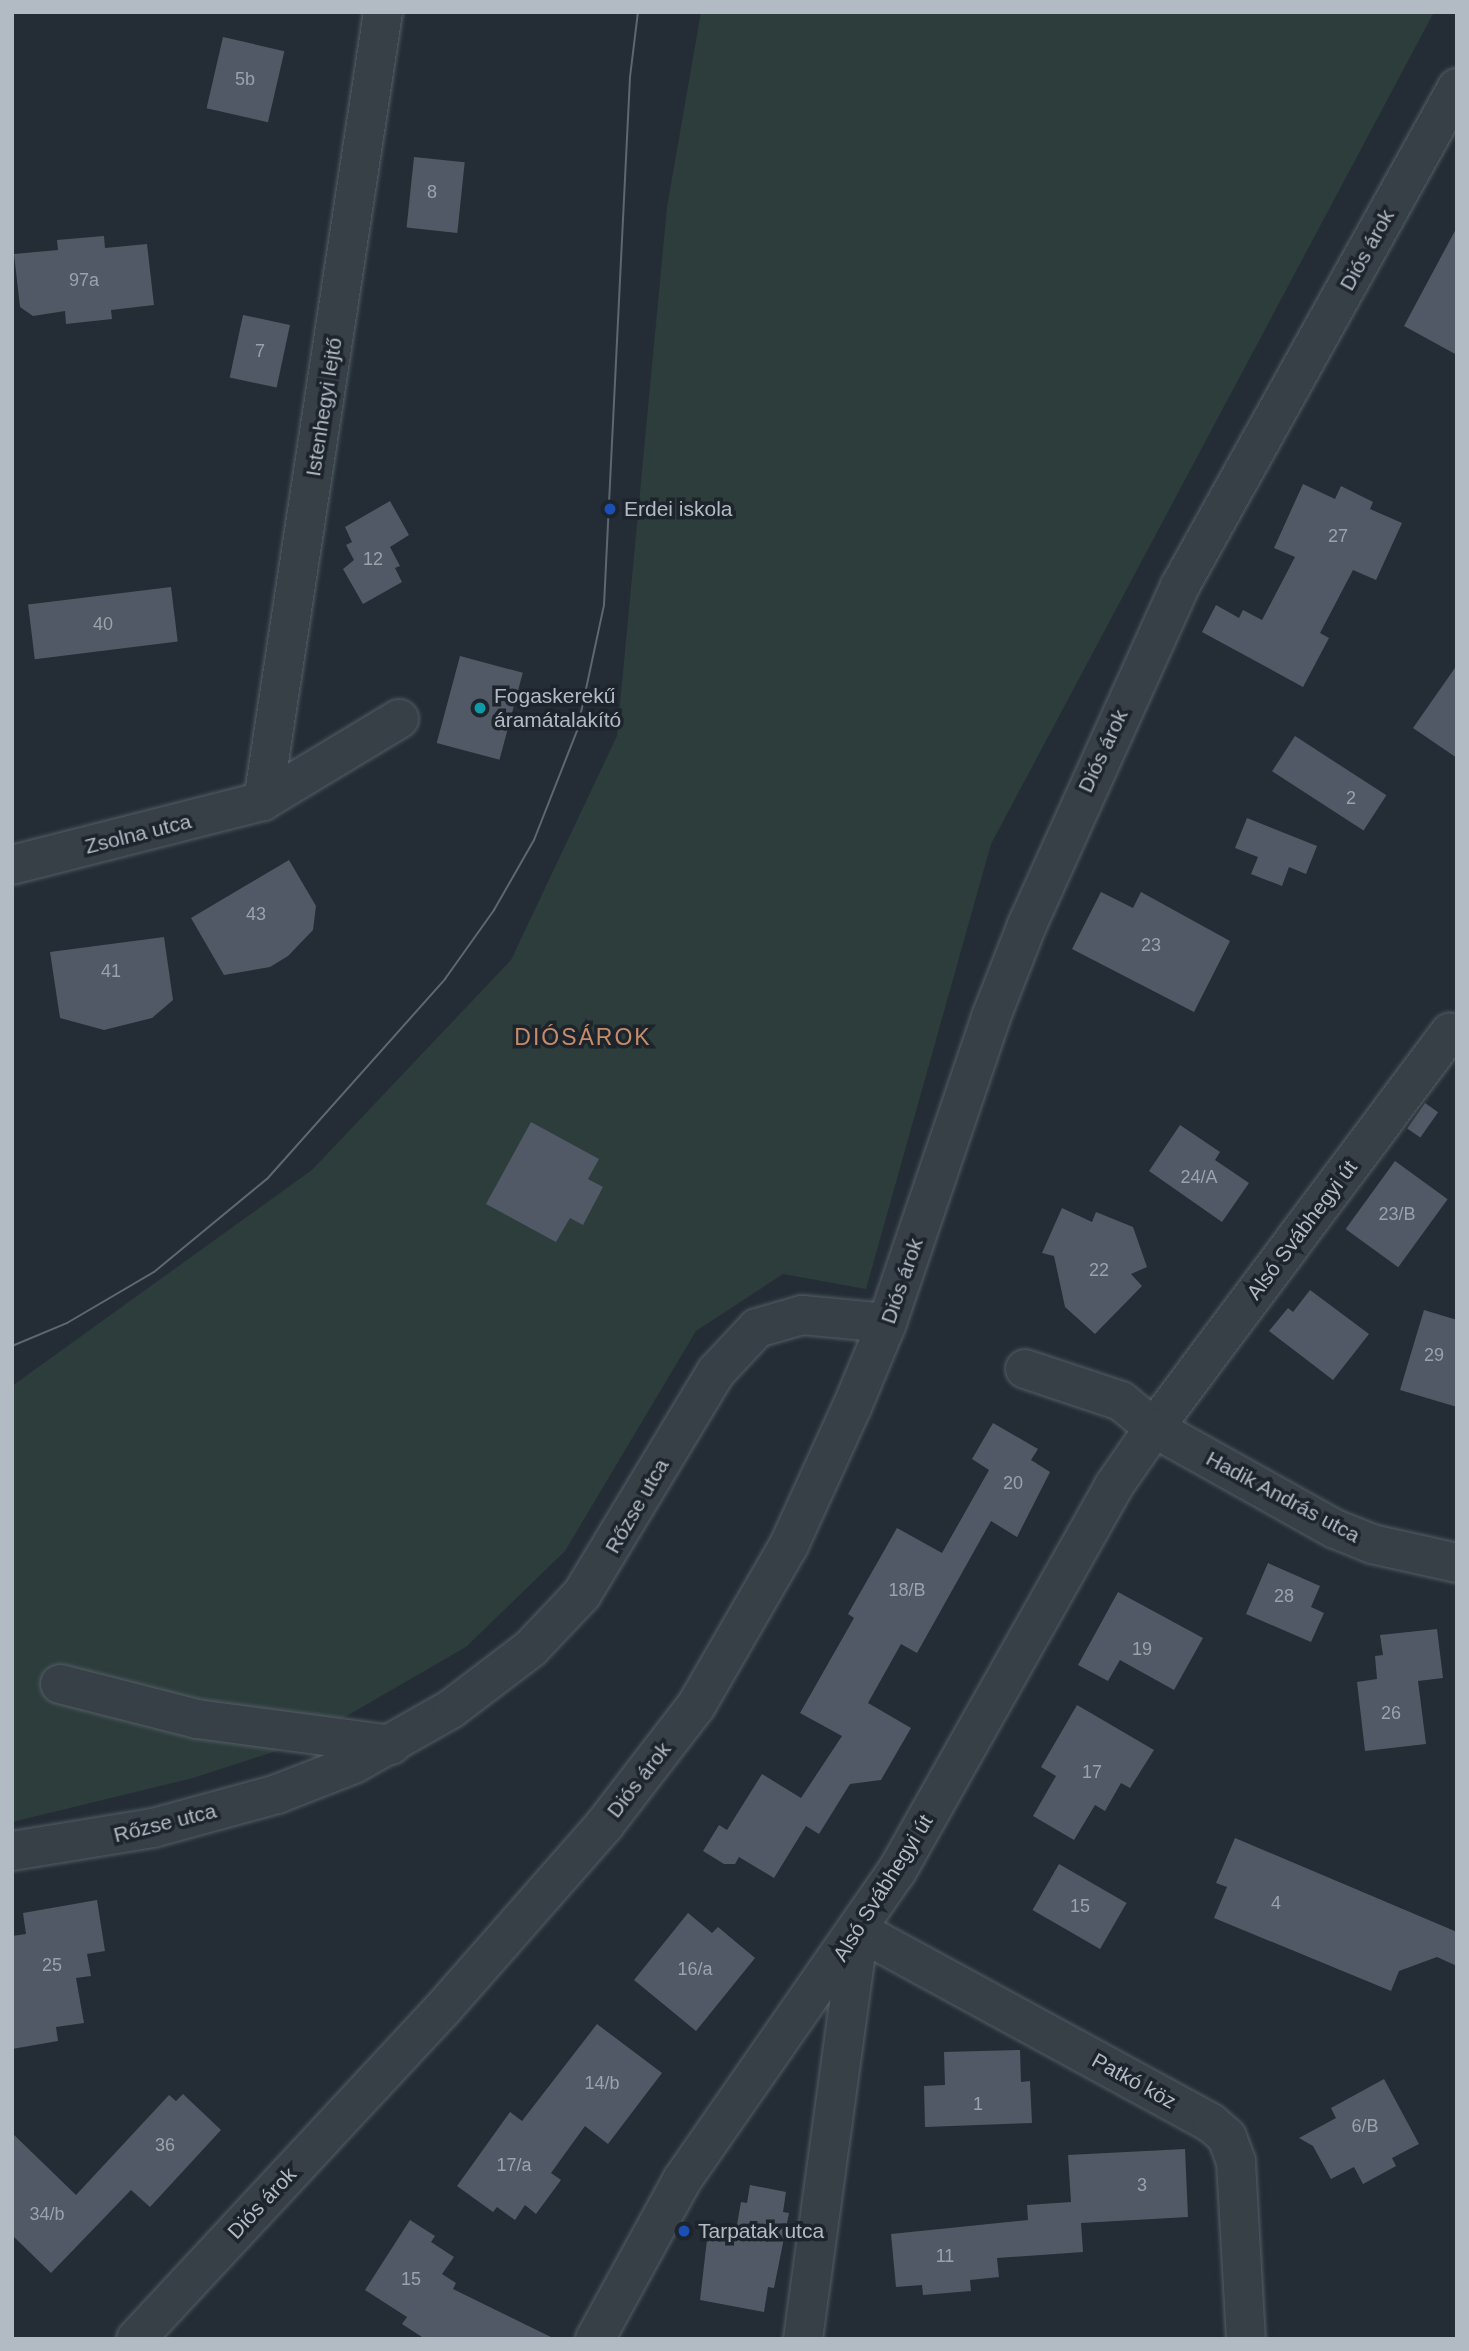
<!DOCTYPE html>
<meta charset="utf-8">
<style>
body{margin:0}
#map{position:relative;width:1469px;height:2351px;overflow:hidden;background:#242d36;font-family:Arial,sans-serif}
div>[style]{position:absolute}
.green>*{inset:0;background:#2c3d3c}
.building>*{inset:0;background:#505965;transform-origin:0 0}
.roads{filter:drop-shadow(0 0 2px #555d65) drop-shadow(0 0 2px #555d65)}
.minor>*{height:38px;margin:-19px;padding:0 19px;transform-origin:19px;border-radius:19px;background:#373f47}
.tram>*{height:2px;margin:-1px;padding:0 1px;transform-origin:1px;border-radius:1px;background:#5e6670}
.dots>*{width:19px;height:19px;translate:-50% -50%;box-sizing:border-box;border:4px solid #1d242c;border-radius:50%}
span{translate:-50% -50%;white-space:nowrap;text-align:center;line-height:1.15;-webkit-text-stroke:7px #1d242c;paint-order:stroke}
.number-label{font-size:18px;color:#9aa2ac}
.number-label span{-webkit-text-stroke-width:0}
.street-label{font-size:21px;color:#b2bac3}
.poi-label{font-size:21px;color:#b2bac3}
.left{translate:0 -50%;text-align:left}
.neighbourhood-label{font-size:23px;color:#c58c6b;letter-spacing:2px}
.frame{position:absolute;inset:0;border:14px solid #b2bac3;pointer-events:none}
</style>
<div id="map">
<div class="green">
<i style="clip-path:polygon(701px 12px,1434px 12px,991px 844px,866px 1289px,783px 1274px,696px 1331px,565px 1551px,466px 1647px,298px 1744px,193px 1778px,12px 1822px,12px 1386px,312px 1170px,511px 960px,617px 736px,667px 207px)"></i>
</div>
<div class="building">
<i style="left:223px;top:37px;width:63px;height:73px;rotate:13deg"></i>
<i style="left:414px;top:157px;width:51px;height:71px;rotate:6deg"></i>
<i style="clip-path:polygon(1457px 227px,1457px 355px,1404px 326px)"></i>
<i style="clip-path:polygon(104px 236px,105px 248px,147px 244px,154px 305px,111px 310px,112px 319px,66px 324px,65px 311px,33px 316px,20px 307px,14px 254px,58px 250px,57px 240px)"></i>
<i style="left:243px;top:315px;width:48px;height:64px;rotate:12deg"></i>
<i style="clip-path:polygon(1303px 484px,1335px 499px,1341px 486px,1373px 502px,1370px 509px,1402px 523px,1376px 580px,1353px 570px,1320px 633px,1329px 638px,1303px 687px,1202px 632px,1216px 605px,1239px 618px,1243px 610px,1262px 620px,1295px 557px,1274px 548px)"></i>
<i style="clip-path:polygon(390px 501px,409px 535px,390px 547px,400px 566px,395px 568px,402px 582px,363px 604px,343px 569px,354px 560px,346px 545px,352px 542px,345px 527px)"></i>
<i style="left:171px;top:587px;width:55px;height:144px;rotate:83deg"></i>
<i style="left:460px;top:656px;width:65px;height:90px;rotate:15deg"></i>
<i style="clip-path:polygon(1457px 665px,1457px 758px,1413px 728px)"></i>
<i style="left:1295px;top:736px;width:109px;height:42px;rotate:33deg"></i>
<i style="clip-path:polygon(1247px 818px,1317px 846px,1306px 874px,1289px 867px,1282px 886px,1251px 874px,1258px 857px,1235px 848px)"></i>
<i style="clip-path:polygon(289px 860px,316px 906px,313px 930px,288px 956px,270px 967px,224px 975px,191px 918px)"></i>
<i style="clip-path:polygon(1101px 892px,1133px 908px,1141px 892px,1230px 941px,1194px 1012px,1072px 949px)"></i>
<i style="clip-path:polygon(164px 937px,173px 1000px,152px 1018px,104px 1030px,60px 1018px,50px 952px)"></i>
<i style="left:1425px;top:1103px;width:16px;height:31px;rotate:35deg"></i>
<i style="clip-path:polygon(531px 1122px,599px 1159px,588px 1179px,603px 1187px,583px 1225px,570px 1218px,556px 1242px,486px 1204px)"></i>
<i style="clip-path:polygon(1180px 1125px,1220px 1152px,1215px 1160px,1249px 1183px,1222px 1222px,1149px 1171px)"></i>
<i style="left:1395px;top:1161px;width:65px;height:84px;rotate:36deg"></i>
<i style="clip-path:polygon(1062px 1208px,1092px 1222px,1096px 1212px,1133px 1227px,1147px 1267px,1131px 1274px,1142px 1286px,1095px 1334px,1065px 1307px,1054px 1256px,1042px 1253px)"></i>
<i style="clip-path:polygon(1310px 1290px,1369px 1334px,1333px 1380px,1269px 1331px,1288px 1308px,1293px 1312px)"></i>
<i style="clip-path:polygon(1424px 1310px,1457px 1320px,1457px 1407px,1400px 1390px)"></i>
<i style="clip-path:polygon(993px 1423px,1038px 1449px,1031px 1460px,1050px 1472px,1017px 1537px,991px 1521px,917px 1653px,901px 1644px,868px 1703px,911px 1728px,881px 1780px,850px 1784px,819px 1834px,806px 1826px,774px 1878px,739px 1857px,735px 1864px,724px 1864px,703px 1851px,719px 1825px,727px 1830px,762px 1774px,801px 1798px,842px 1736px,800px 1713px,854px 1618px,848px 1614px,897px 1528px,942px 1553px,989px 1470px,972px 1459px)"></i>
<i style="clip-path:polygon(1268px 1563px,1320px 1586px,1311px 1607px,1324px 1613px,1311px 1642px,1246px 1614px)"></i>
<i style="clip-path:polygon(1118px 1592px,1203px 1638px,1174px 1690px,1120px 1660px,1108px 1681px,1078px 1665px)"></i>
<i style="clip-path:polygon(1437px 1629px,1443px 1678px,1418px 1681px,1426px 1744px,1365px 1751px,1357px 1682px,1377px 1679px,1375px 1656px,1383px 1655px,1380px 1635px)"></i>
<i style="clip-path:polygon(1077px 1705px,1154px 1750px,1130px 1788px,1121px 1783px,1105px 1811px,1095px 1805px,1074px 1840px,1033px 1816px,1056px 1776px,1041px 1767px)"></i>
<i style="clip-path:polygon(1235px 1838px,1457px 1932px,1457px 1966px,1437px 1957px,1399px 1971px,1391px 1991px,1214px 1918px,1227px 1887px,1216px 1883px)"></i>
<i style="left:1059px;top:1864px;width:78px;height:53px;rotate:30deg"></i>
<i style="clip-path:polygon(97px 1900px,105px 1951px,87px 1954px,91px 1976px,76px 1978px,84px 2023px,56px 2027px,58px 2041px,12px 2049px,12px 1936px,26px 1934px,23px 1913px)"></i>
<i style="clip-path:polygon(688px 1913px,712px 1933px,718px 1927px,755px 1958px,696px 2031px,634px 1980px)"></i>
<i style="clip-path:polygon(597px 2024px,662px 2073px,608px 2144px,585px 2126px,551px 2173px,561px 2180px,536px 2214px,525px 2205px,515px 2220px,497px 2207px,493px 2212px,457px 2186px,510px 2112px,522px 2121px)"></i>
<i style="clip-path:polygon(1020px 2050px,1021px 2082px,1030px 2081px,1032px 2123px,925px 2127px,924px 2086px,945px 2085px,944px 2052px)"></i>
<i style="clip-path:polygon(1384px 2079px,1419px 2144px,1392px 2158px,1396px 2166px,1363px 2184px,1354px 2167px,1331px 2179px,1313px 2146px,1299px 2138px,1336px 2118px,1331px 2108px)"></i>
<i style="clip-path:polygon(183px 2094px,221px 2130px,150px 2207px,131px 2190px,51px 2273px,12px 2235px,12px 2133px,76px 2195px,169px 2095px,176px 2101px)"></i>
<i style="clip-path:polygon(1185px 2149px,1188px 2217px,1081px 2223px,1083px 2252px,997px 2258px,999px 2277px,970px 2280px,971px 2291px,923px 2295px,922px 2285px,896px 2287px,891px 2234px,1028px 2220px,1027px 2205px,1071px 2202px,1068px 2155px)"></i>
<i style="clip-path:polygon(750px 2185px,786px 2192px,783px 2212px,789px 2213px,774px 2288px,768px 2287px,764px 2312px,700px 2300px,708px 2231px,735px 2236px,741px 2202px,747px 2203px)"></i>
<i style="clip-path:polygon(410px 2220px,435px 2236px,431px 2242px,454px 2257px,442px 2274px,456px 2283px,453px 2289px,555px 2339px,425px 2339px,402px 2324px,407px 2317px,365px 2290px)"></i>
</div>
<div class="roads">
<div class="minor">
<i style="left:263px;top:801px;width:798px;rotate:-81.35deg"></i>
<i style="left:12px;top:865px;width:259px;rotate:-14.3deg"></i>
<i style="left:263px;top:801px;width:159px;rotate:-31.1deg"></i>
<i style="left:1025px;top:1369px;width:101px;rotate:18.4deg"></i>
<i style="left:1121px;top:1401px;width:43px;rotate:39.3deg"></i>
<i style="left:1154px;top:1428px;width:494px;rotate:-53.2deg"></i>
<i style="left:60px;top:1684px;width:141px;rotate:14.3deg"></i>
<i style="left:197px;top:1719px;width:196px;rotate:7.6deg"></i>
<i style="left:12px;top:1851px;width:143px;rotate:-9.3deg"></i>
<i style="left:153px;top:1828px;width:129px;rotate:-15.3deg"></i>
<i style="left:277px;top:1794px;width:83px;rotate:-21.3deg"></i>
<i style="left:354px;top:1764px;width:112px;rotate:-29.6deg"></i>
<i style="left:451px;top:1709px;width:101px;rotate:-37.3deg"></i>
<i style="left:531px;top:1648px;width:74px;rotate:-46.6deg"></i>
<i style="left:582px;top:1594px;width:259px;rotate:-58.9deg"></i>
<i style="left:716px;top:1372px;width:60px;rotate:-47deg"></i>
<i style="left:757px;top:1328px;width:47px;rotate:-16.1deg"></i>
<i style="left:802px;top:1315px;width:85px;rotate:5.4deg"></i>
<i style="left:136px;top:2339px;width:448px;rotate:-47.1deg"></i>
<i style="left:441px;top:2011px;width:249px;rotate:-48.7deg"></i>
<i style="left:605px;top:1824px;width:149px;rotate:-52.4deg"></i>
<i style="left:696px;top:1706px;width:186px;rotate:-60deg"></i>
<i style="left:789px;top:1545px;width:152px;rotate:-65.5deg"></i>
<i style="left:852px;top:1407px;width:91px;rotate:-67.4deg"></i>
<i style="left:887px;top:1323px;width:323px;rotate:-71.2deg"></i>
<i style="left:991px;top:1017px;width:99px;rotate:-68.6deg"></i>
<i style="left:1027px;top:925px;width:372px;rotate:-65.7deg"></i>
<i style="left:1180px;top:586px;width:570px;rotate:-60.92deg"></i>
<i style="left:595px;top:2339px;width:181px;rotate:-61.3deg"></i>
<i style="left:682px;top:2180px;width:376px;rotate:-55.2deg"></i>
<i style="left:897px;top:1871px;width:441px;rotate:-60.6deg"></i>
<i style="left:1113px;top:1487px;width:72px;rotate:-55.2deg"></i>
<i style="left:1154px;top:1428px;width:207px;rotate:29.2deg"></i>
<i style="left:1335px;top:1529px;width:40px;rotate:22deg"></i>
<i style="left:1372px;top:1544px;width:87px;rotate:12.6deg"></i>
<i style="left:803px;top:2339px;width:412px;rotate:-82.2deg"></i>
<i style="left:859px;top:1931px;width:401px;rotate:28.6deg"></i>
<i style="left:1211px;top:2123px;width:21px;rotate:41deg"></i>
<i style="left:1227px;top:2137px;width:27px;rotate:70deg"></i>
<i style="left:1236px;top:2162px;width:177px;rotate:86.8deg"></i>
</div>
</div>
<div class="tram">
<i style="left:12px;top:1346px;width:60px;rotate:-22.7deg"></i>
<i style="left:67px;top:1323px;width:101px;rotate:-30.4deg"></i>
<i style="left:154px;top:1272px;width:146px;rotate:-39.5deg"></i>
<i style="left:267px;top:1179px;width:268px;rotate:-48.3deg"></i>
<i style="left:445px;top:979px;width:85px;rotate:-54.6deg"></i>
<i style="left:494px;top:910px;width:81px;rotate:-60.3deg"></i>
<i style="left:534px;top:840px;width:117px;rotate:-68.5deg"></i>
<i style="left:577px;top:731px;width:129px;rotate:-77.9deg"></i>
<i style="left:604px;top:605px;width:529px;rotate:-87.18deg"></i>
<i style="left:630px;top:77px;width:65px;rotate:-83deg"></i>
</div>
<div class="dots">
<i style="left:610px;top:509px;background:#1a4fb4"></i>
<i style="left:480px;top:708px;background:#0f9aa8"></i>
<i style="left:684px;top:2231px;background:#1a4fb4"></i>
</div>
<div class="number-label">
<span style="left:245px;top:79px">5b</span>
<span style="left:432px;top:192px">8</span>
<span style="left:84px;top:280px">97a</span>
<span style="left:260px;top:351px">7</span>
<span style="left:1338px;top:536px">27</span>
<span style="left:373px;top:559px">12</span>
<span style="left:103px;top:624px">40</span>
<span style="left:1351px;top:798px">2</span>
<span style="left:256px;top:914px">43</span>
<span style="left:1151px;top:945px">23</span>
<span style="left:111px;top:971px">41</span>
<span style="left:1199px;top:1177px">24/A</span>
<span style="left:1397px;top:1214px">23/B</span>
<span style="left:1099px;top:1270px">22</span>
<span style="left:1434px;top:1355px">29</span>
<span style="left:1013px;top:1483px">20</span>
<span style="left:907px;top:1590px">18/B</span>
<span style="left:1284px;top:1596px">28</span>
<span style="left:1142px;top:1649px">19</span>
<span style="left:1391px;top:1713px">26</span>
<span style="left:1092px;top:1772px">17</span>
<span style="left:1276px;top:1903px">4</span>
<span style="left:1080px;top:1906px">15</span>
<span style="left:52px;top:1965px">25</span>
<span style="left:695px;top:1969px">16/a</span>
<span style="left:602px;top:2083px">14/b</span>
<span style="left:978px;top:2104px">1</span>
<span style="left:1365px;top:2126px">6/B</span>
<span style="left:165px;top:2145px">36</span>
<span style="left:514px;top:2165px">17/a</span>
<span style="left:1142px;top:2185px">3</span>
<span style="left:47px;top:2214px">34/b</span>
<span style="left:945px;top:2256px">11</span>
<span style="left:411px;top:2279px">15</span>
</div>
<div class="street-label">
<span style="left:1367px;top:250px;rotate:-61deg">Diós árok</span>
<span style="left:324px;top:407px;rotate:-81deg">Istenhegyi lejtő</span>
<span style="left:1103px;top:751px;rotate:-65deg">Diós árok</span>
<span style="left:138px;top:834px;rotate:-14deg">Zsolna utca</span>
<span style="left:1302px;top:1230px;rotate:-53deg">Alsó Svábhegyi út</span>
<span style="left:902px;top:1281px;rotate:-71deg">Diós árok</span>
<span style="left:1283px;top:1497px;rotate:28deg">Hadik András utca</span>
<span style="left:637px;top:1506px;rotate:-60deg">Rőzse utca</span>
<span style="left:639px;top:1780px;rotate:-52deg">Diós árok</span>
<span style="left:165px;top:1823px;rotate:-14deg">Rőzse utca</span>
<span style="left:883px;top:1888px;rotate:-58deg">Alsó Svábhegyi út</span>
<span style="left:1134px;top:2081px;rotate:29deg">Patkó köz</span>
<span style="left:262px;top:2203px;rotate:-47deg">Diós árok</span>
</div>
<div class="poi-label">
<span class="left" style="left:624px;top:509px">Erdei iskola</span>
<span class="left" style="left:494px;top:708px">Fogaskerekű<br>áramátalakító</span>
<span class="left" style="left:698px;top:2231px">Tarpatak utca</span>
</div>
<div class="neighbourhood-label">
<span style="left:583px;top:1037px">DIÓSÁROK</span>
</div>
<div class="frame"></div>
</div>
